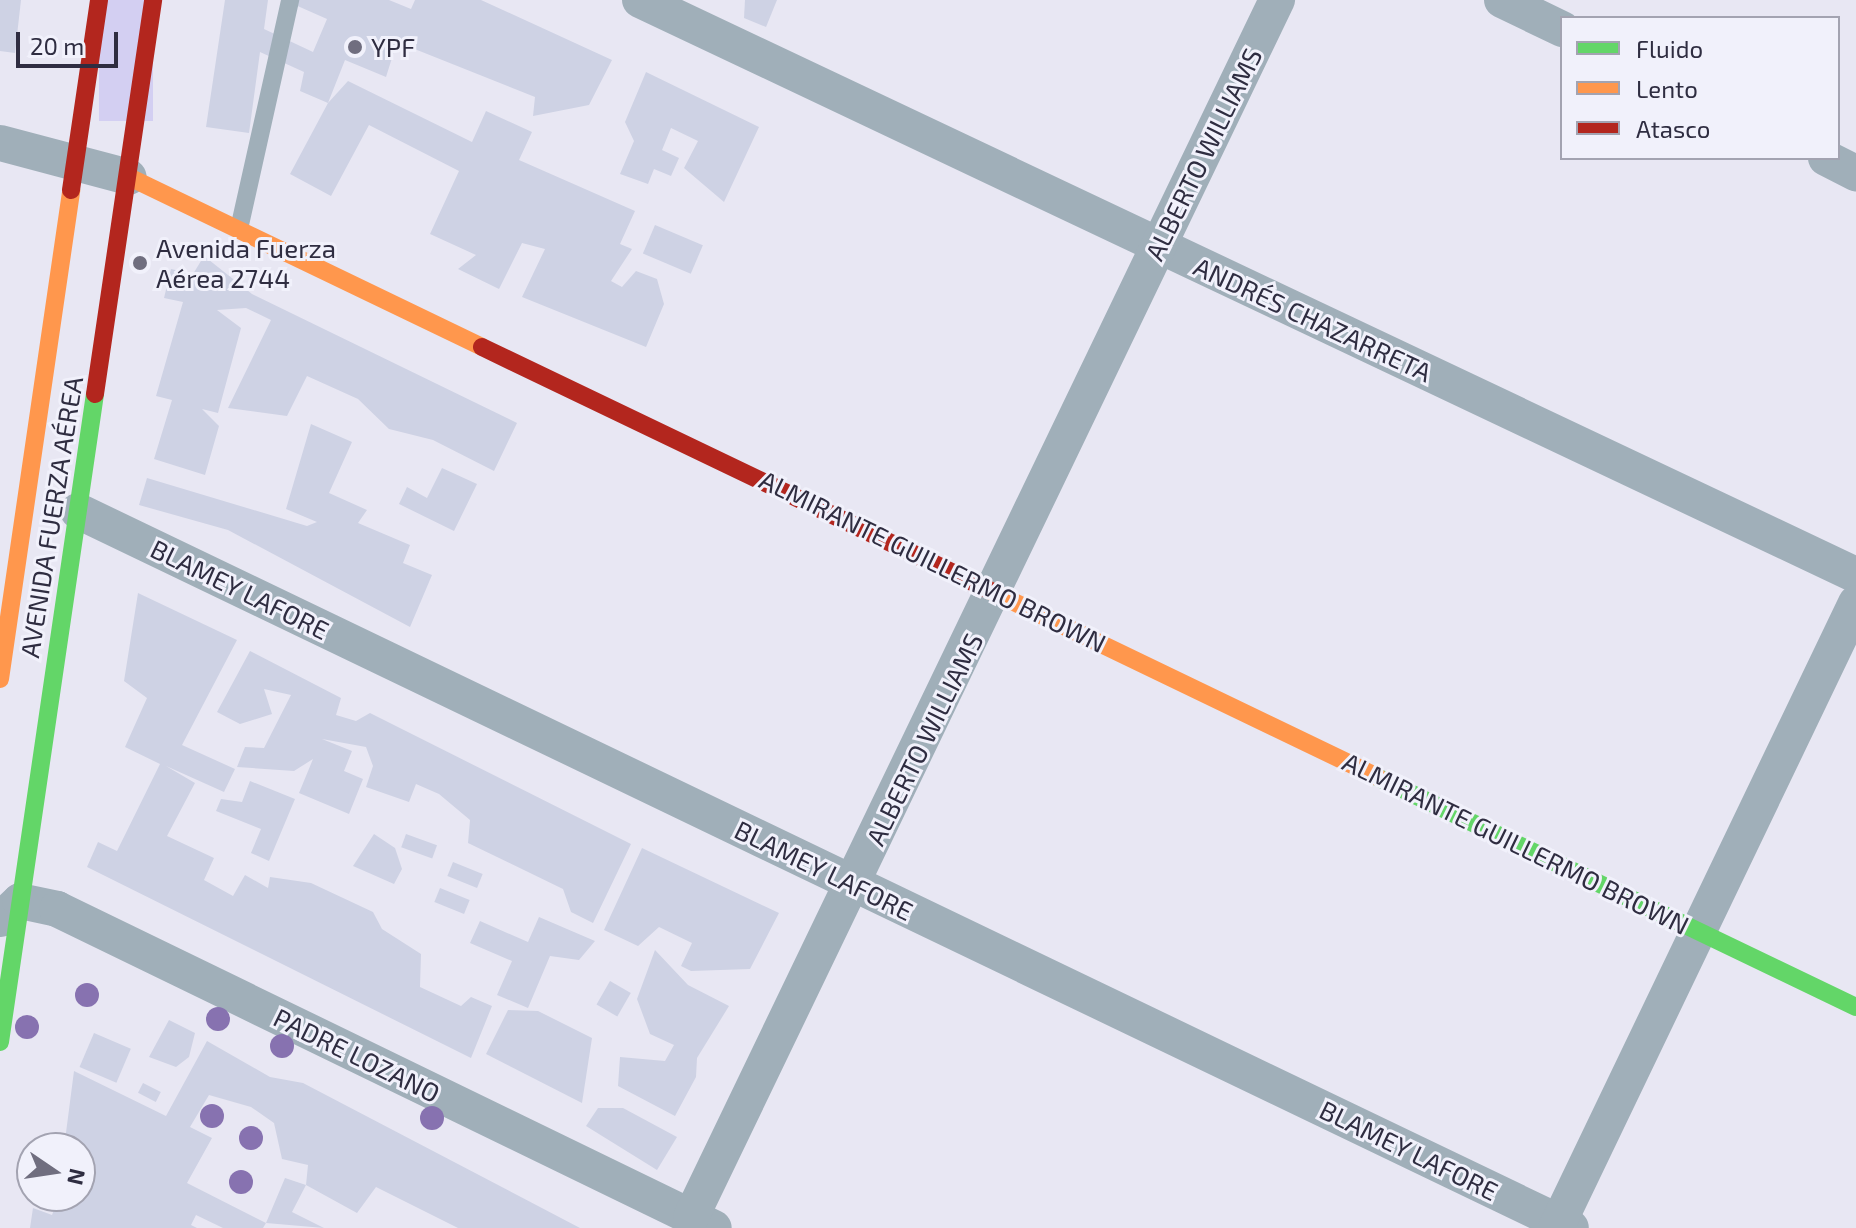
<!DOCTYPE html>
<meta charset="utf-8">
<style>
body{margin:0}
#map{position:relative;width:1856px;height:1228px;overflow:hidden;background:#e8e7f3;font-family:"Exo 2",sans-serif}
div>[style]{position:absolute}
.green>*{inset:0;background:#d3cff2;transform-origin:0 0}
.building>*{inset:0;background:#ced2e4;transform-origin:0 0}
.lane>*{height:18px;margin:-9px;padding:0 9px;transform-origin:9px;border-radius:9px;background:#a0afb9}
.street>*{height:36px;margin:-18px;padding:0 18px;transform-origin:18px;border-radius:18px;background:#a0afb9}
.fast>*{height:18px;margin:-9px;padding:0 9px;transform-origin:9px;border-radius:9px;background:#63d668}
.slow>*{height:18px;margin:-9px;padding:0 9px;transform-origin:9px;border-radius:9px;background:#ff974d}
.jam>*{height:18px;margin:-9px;padding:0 9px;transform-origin:9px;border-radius:9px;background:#b3261e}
.trees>*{width:24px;height:24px;margin:-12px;border-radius:50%;background:#8772b0}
.dots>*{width:22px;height:22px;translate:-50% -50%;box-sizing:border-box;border:4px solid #f1f1fb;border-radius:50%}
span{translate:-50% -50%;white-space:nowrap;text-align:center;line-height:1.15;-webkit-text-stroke:6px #f1f1fb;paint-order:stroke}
.poi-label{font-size:26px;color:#2f2d41}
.left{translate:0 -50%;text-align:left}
.street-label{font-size:26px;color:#2f2d41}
.legend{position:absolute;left:1560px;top:16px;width:280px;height:144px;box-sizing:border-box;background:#f1f1fb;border:2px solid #a3a3b1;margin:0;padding:10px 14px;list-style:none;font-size:24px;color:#2f2d41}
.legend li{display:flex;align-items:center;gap:16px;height:40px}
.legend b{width:40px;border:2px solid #a3a3b1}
.north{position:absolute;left:16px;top:1132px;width:80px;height:80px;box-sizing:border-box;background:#f1f1fb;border:2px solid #a3a3b1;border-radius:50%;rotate:103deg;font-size:22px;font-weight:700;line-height:32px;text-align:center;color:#2f2d41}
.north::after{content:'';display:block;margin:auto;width:28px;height:36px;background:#706e7f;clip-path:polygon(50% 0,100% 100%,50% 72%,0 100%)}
.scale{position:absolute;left:16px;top:32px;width:102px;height:36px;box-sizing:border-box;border:4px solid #2f2d41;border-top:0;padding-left:10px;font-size:24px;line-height:28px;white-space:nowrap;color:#2f2d41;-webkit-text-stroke:6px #f1f1fb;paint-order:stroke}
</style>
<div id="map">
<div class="green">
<i style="left:99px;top:0;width:54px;height:121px"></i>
</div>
<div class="building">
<i style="clip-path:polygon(0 0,21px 0,15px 53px,0 51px)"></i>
<i style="clip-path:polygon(225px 0,268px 0,264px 29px,313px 52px,327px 19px,284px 0,389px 0,411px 9px,415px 0,481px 0,612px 60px,589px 105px,533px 116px,535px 97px,397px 42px,386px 77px,345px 60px,328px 103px,348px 81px,472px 142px,486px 111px,532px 132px,519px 160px,635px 211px,620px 244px,632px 249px,611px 281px,622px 287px,636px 271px,657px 279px,664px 304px,646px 347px,522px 297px,545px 249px,522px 243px,499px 289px,458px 269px,476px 255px,430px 234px,459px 171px,369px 125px,331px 196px,290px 174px,328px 103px,300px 91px,304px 72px,260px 52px,249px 133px,206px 127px)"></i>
<i style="clip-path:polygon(745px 0,777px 0,766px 27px,744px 18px)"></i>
<i style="clip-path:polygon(646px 72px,759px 127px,724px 202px,684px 168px,698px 141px,671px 128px,662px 150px,679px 158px,671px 176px,654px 169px,648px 184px,620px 174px,634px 141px,625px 122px)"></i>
<i style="left:655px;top:225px;width:52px;height:31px;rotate:23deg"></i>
<i style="clip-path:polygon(204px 256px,252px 294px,517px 423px,494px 471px,433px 440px,389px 429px,358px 399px,307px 376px,287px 416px,228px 408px,271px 320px,246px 308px,217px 310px,241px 328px,218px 413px,202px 409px,219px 426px,205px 475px,154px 459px,172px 400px,156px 396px,183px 302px,164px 298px,171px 269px,193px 274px)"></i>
<i style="clip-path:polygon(311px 424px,352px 442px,329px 493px,367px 510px,358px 523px,410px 545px,403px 563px,432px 575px,410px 627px,228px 530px,139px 505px,147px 478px,307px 526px,317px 522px,286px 509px)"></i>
<i style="clip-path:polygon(442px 468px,477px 484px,454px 531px,399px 504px,407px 487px,427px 498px)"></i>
<i style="clip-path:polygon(138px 593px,237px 640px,182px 745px,235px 769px,224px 792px,166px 766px,195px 783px,167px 836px,214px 858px,204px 880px,233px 896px,245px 875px,268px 888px,270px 877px,311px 883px,373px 912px,382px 929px,421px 954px,420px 987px,461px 1006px,471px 997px,492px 1006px,471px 1058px,87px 867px,98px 842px,117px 851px,160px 764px,125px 747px,147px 698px,124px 681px)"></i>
<i style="clip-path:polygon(250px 651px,341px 698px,336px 715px,356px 721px,370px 713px,631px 844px,593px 923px,571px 912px,563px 889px,468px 843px,470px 820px,439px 794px,416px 784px,409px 802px,366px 787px,373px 766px,366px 747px,322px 739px,352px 751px,344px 771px,363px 779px,349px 814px,299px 793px,313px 759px,294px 771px,237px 767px,245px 747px,264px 748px,291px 695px,264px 689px,272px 714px,240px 724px,217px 712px)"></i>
<i style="clip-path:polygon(250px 781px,295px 799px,269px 861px,251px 853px,261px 829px,216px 811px,221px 799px,242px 802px)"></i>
<i style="clip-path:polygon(374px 834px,395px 848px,402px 869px,394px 884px,353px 866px)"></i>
<i style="left:406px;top:834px;width:33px;height:14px;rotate:20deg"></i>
<i style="clip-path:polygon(642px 848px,779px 913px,750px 969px,691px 971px,681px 966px,692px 943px,659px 927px,638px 946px,604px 930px)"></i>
<i style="left:453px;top:862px;width:32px;height:15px;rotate:22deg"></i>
<i style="left:440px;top:888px;width:32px;height:15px;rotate:22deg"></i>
<i style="clip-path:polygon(539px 917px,595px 941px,579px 960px,550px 956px,528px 1008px,497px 995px,512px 961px,470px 943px,480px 921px,528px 942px)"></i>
<i style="clip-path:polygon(655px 950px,688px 985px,729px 1006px,697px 1058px,696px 1077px,675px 1116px,618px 1086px,620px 1057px,665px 1061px,674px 1045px,650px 1034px,637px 999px)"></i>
<i style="left:610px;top:981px;width:24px;height:27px;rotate:30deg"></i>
<i style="clip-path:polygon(508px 1010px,538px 1011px,592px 1038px,582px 1103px,486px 1054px)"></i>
<i style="clip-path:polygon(169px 1020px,195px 1033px,189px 1057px,176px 1067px,149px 1057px)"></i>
<i style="left:94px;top:1033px;width:40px;height:37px;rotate:23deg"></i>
<i style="clip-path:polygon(207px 1041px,270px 1077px,303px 1083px,580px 1228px,458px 1228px,376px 1187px,357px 1213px,306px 1185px,308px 1165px,282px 1159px,274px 1123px,251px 1107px,209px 1095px,190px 1127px,212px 1138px,187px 1183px,266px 1223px,263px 1228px,223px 1228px,196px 1215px,191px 1225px,197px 1228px,30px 1228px,33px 1208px,52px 1215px,59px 1196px,80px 1196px,80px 1148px,64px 1148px,74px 1071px,166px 1116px)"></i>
<i style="left:143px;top:1083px;width:20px;height:11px;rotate:27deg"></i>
<i style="clip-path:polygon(598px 1108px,623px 1108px,677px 1137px,657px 1170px,586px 1126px)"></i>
<i style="clip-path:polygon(285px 1178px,306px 1185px,292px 1212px,324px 1228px,266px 1223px)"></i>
</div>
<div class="lane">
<i style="left:239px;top:229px;width:235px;rotate:-77.4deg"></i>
</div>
<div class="street">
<i style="left:640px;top:0;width:1345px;rotate:25.31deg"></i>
<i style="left:1502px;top:0;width:67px;rotate:25.8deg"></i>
<i style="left:0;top:143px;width:133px;rotate:14.8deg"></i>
<i style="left:1826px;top:158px;width:34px;rotate:27deg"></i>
<i style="left:78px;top:511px;width:1656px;rotate:25.65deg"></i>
<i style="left:1px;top:919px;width:26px;rotate:-43deg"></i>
<i style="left:20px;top:901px;width:38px;rotate:12deg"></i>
<i style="left:57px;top:909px;width:730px;rotate:25.9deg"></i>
<i style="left:691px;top:1217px;width:1351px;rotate:-64.29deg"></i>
<i style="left:1556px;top:1228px;width:693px;rotate:-64.36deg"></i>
</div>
<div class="fast">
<i style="left:1377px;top:777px;width:531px;rotate:25.65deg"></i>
<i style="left:0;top:1042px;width:655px;rotate:-81.66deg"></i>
</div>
<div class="slow">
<i style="left:129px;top:177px;width:392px;rotate:25.7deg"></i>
<i style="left:989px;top:590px;width:431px;rotate:25.7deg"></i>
<i style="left:0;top:679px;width:494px;rotate:-81.7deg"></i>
</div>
<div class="jam">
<i style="left:71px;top:190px;width:192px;rotate:-81.6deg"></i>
<i style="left:482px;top:347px;width:562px;rotate:25.61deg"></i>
<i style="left:95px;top:394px;width:398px;rotate:-81.6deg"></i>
</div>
<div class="trees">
<i style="left:87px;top:995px"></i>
<i style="left:218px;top:1019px"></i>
<i style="left:27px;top:1027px"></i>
<i style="left:282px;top:1046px"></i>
<i style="left:212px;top:1116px"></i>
<i style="left:432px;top:1118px"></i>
<i style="left:251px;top:1138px"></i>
<i style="left:241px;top:1182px"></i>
</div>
<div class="dots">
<i style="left:355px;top:47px;background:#706e7f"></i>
<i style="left:140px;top:263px;background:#706e7f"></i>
</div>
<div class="poi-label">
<span class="left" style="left:371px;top:47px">YPF</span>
<span class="left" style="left:156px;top:263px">Avenida Fuerza<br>Aérea 2744</span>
</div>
<div class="street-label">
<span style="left:1203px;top:154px;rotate:-64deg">ALBERTO WILLIAMS</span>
<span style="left:1313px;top:319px;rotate:25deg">ANDRÉS CHAZARRETA</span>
<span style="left:51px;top:517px;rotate:-81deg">AVENIDA FUERZA AÉREA</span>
<span style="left:933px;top:561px;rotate:26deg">ALMIRANTE GUILLERMO BROWN</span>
<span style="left:240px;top:589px;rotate:26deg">BLAMEY LAFORE</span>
<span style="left:924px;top:739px;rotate:-64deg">ALBERTO WILLIAMS</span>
<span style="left:1516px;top:843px;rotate:26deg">ALMIRANTE GUILLERMO BROWN</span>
<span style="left:824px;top:870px;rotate:26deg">BLAMEY LAFORE</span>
<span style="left:357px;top:1055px;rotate:26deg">PADRE LOZANO</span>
<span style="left:1409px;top:1150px;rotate:26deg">BLAMEY LAFORE</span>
</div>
<ul class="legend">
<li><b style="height:10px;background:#63d668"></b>Fluido</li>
<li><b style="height:10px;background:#ff974d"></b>Lento</li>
<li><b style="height:10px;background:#b3261e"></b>Atasco</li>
</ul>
<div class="north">N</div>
<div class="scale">20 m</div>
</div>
